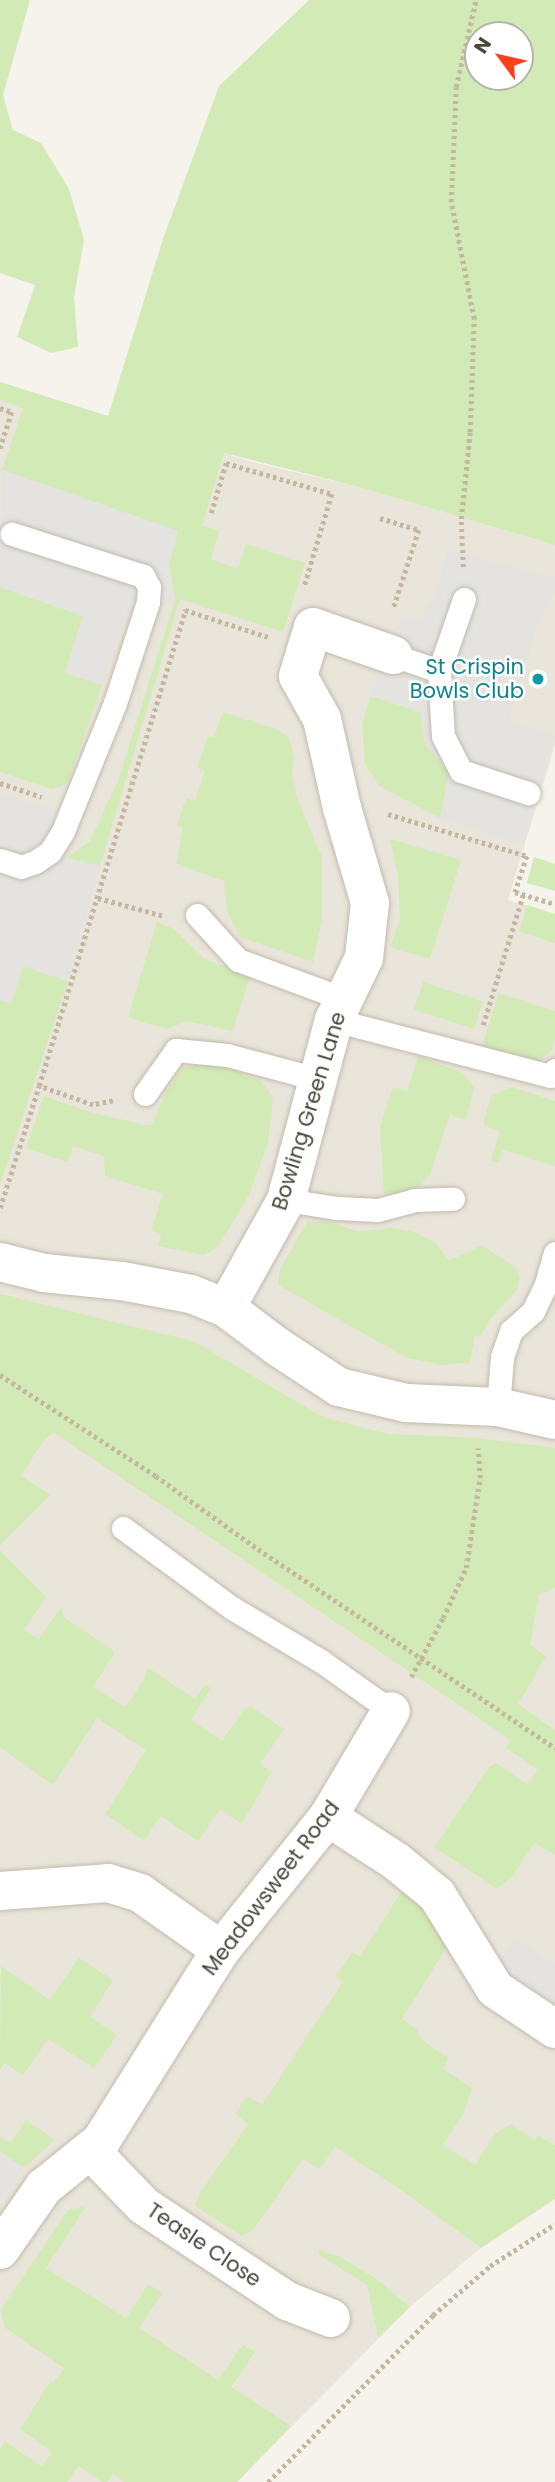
<!DOCTYPE html>
<style>
body{margin:0}
#map{position:relative;width:555px;height:2482px;overflow:hidden;background:#f6f3ec;font-family:Poppins,sans-serif}
div>[style]{position:absolute}
.residential>*{inset:0;background:#eae5da}
.green>*{inset:0;background:#d2eab5;transform-origin:0 0}
.parking>*{inset:0;background:#e5e3e0}
.path>*{height:4.5px;margin-top:-2.25px;transform-origin:0;background:repeating-linear-gradient(90deg,#c4b79f 0 3.5px,transparent 0 7px)}
.roads{filter:drop-shadow(0 0 2px #c2bbae) drop-shadow(0 0 2px #c2bbae)}
.service>*{height:23px;margin:-11.5px;padding:0 11.5px;transform-origin:11.5px;border-radius:11.5px;background:#fff}
.minor>*{height:38px;margin:-19px;padding:0 19px;transform-origin:19px;border-radius:19px;background:#fff}
.dots>*{width:19px;height:19px;translate:-50% -50%;box-sizing:border-box;border:4px solid #fff;border-radius:50%}
span{translate:-50% -50%;white-space:nowrap;text-align:center;line-height:1.15;-webkit-text-stroke:5px #fff;paint-order:stroke}
.culture-label{font-size:21px;color:#0d838f}
.right{translate:-100% -50%;text-align:right}
.street-label{font-size:21px;color:#4b4439}
.north{position:absolute;left:464px;top:21px;width:70px;height:70px;box-sizing:border-box;background:#fff;border:2px solid #b7b4b0;border-radius:50%;rotate:303deg;font-size:19px;font-weight:700;line-height:28px;text-align:center;color:#4b4439}
.north::after{content:'';display:block;margin:auto;width:24px;height:32px;background:#fc3f1d;clip-path:polygon(50% 0,100% 100%,50% 72%,0 100%)}
</style>
<div id="map">
<div class="residential">
<i style="clip-path:polygon(0 382px,252px 462px,359px 487px,555px 545px,555px 745px,508px 900px,555px 914px,555px 2199px,481px 2248px,410px 2307px,237px 2482px,0 2482px)"></i>
</div>
<div class="green">
<i style="clip-path:polygon(0 0,30px 0,3px 95px,13px 130px,41px 143px,69px 189px,84px 240px,74px 297px,78px 347px,51px 353px,17px 337px,35px 285px,0 273px)"></i>
<i style="clip-path:polygon(evenodd,309px 0,555px 0,555px 545px,359px 487px,224px 453px,202px 526px,219px 530px,211px 559px,238px 569px,246px 544px,305px 563px,283px 632px,180px 599px,100px 866px,67px 858px,90px 841px,118px 781px,175px 600px,169px 565px,178px 531px,2px 470px,23px 408px,0 400px,0 382px,108px 416px,163px 239px,219px 86px,309px 0,478px 35px,520px 35px,520px 77px,478px 77px,478px 35px)"></i>
<i style="clip-path:polygon(0 587px,83px 616px,65px 673px,102px 685px,67px 784px,52px 789px,0 772px)"></i>
<i style="clip-path:polygon(371px 696px,420px 712px,425px 743px,449px 774px,440px 818px,379px 786px,365px 764px,362px 724px)"></i>
<i style="clip-path:polygon(223px 712px,277px 729px,289px 738px,294px 758px,292px 775px,297px 798px,322px 857px,322px 920px,313px 962px,240px 937px,227px 912px,224px 881px,176px 864px,183px 828px,177px 826px,186px 798px,195px 801px,205px 770px,197px 768px,208px 736px,214px 737px)"></i>
<i style="clip-path:polygon(390px 839px,461px 860px,430px 959px,390px 947px,400px 919px,398px 875px)"></i>
<i style="clip-path:polygon(534px 857px,555px 864px,555px 891px,527px 883px)"></i>
<i style="clip-path:polygon(527px 905px,555px 914px,555px 943px,519px 931px)"></i>
<i style="clip-path:polygon(157px 922px,174px 929px,205px 959px,250px 976px,233px 1031px,187px 1021px,167px 1029px,128px 1017px)"></i>
<i style="clip-path:polygon(23px 966px,68px 981px,0 1185px,0 1000px,11px 1003px)"></i>
<i style="left:423px;top:982px;width:63px;height:29px;rotate:18deg"></i>
<i style="clip-path:polygon(499px 993px,555px 1011px,555px 1038px,551px 1051px,535px 1064px,482px 1046px)"></i>
<i style="clip-path:polygon(418px 1056px,463px 1073px,474px 1088px,466px 1120px,450px 1115px,430px 1175px,412px 1192px,384px 1195px,380px 1127px,393px 1087px,407px 1091px)"></i>
<i style="clip-path:polygon(218px 1063px,262px 1082px,273px 1098px,268px 1143px,249px 1195px,218px 1247px,204px 1255px,158px 1246px,161px 1234px,151px 1230px,163px 1194px,105px 1176px,104px 1156px,73px 1146px,68px 1162px,26px 1148px,44px 1096px,93px 1113px,151px 1126px,166px 1092px,183px 1067px)"></i>
<i style="clip-path:polygon(512px 1087px,555px 1101px,555px 1166px,503px 1150px,498px 1163px,491px 1160px,500px 1131px,483px 1125px,491px 1095px)"></i>
<i style="clip-path:polygon(327px 1221px,357px 1231px,392px 1228px,415px 1232px,436px 1243px,449px 1261px,482px 1245px,516px 1268px,520px 1278px,517px 1290px,490px 1319px,480px 1337px,475px 1335px,470px 1362px,444px 1365px,407px 1358px,278px 1285px,280px 1269px,307px 1222px)"></i>
<i style="clip-path:polygon(0 1294px,193px 1341px,323px 1417px,388px 1434px,477px 1438px,555px 1448px,555px 1588px,539px 1594px,530px 1644px,546px 1657px,518px 1704px,555px 1730px,555px 1855px,534px 1843px,514px 1875px,497px 1889px,434px 1847px,490px 1766px,496px 1763px,528px 1785px,538px 1770px,506px 1748px,511px 1740px,53px 1432px,41px 1444px,21px 1476px,50px 1495px,0 1545px)"></i>
<i style="clip-path:polygon(0 1550px,46px 1597px,24px 1630px,39px 1639px,61px 1607px,65px 1618px,113px 1650px,114px 1654px,93px 1687px,125px 1707px,146px 1676px,147px 1667px,195px 1699px,205px 1685px,211px 1688px,191px 1720px,222px 1741px,244px 1709px,250px 1706px,284px 1729px,260px 1764px,272px 1772px,241px 1824px,220px 1809px,198px 1841px,161px 1816px,144px 1841px,105px 1814px,146px 1750px,97px 1718px,53px 1785px,0 1747px)"></i>
<i style="clip-path:polygon(402px 1891px,424px 1909px,448px 1945px,402px 2019px,417px 2029px,420px 2039px,448px 2058px,443px 2069px,472px 2088px,464px 2112px,443px 2145px,475px 2165px,496px 2133px,511px 2124px,535px 2140px,538px 2135px,555px 2145px,555px 2199px,481px 2248px,400px 2189px,335px 2147px,320px 2169px,303px 2159px,253px 2230px,242px 2236px,195px 2206px,200px 2193px,248px 2124px,235px 2114px,247px 2096px,262px 2105px,343px 1982px,336px 1977px,352px 1952px,360px 1956px)"></i>
<i style="clip-path:polygon(79px 1958px,113px 1980px,90px 2016px,117px 2035px,94px 2068px,48px 2039px,23px 2075px,5px 2063px,0 2070px,1px 1966px,49px 2000px)"></i>
<i style="clip-path:polygon(26px 2120px,55px 2140px,24px 2168px,0 2152px,0 2137px,10px 2143px)"></i>
<i style="clip-path:polygon(86px 2206px,46px 2268px,126px 2318px,148px 2284px,162px 2293px,139px 2328px,218px 2380px,243px 2345px,255px 2352px,231px 2387px,291px 2426px,237px 2482px,124px 2482px,113px 2474px,107px 2482px,102px 2482px,78px 2466px,67px 2482px,0 2482px,0 2449px,5px 2441px,42px 2467px,52px 2452px,20px 2429px,50px 2382px,54px 2382px,64px 2368px,4px 2327px,1px 2309px,68px 2210px)"></i>
<i style="clip-path:polygon(320px 2250px,342px 2258px,375px 2278px,410px 2307px,378px 2337px,367px 2285px,318px 2254px)"></i>
</div>
<div class="parking">
<i style="clip-path:polygon(2px 470px,178px 531px,169px 565px,175px 600px,121px 626px,102px 685px,65px 673px,83px 616px,0 587px)"></i>
<i style="clip-path:polygon(448px 550px,555px 578px,555px 592px,536px 629px,509px 722px,555px 736px,524px 844px,440px 818px,449px 774px,425px 743px,420px 712px,371px 696px,400px 619px,420px 618px,435px 595px)"></i>
<i style="clip-path:polygon(0 793px,49px 808px,67px 858px,100px 866px,68px 981px,23px 966px,11px 1004px,0 1000px)"></i>
<i style="clip-path:polygon(514px 1938px,555px 1964px,555px 2011px,518px 1985px,499px 1961px)"></i>
<i style="clip-path:polygon(0 2152px,24px 2168px,0 2202px)"></i>
</div>
<div class="path">
<i style="left:0;top:408px;width:13px;rotate:18deg"></i>
<i style="left:12px;top:412px;width:39px;rotate:108deg"></i>
<i style="left:211px;top:513px;width:52px;rotate:-73.3deg"></i>
<i style="left:226px;top:463px;width:110px;rotate:16.3deg"></i>
<i style="left:332px;top:494px;width:98px;rotate:106.6deg"></i>
<i style="left:380px;top:518px;width:41px;rotate:17.1deg"></i>
<i style="left:419px;top:530px;width:84px;rotate:108deg"></i>
<i style="left:463px;top:567px;width:48px;rotate:-92.4deg"></i>
<i style="left:461px;top:519px;width:87px;rotate:-84.1deg"></i>
<i style="left:470px;top:432px;width:113px;rotate:-88deg"></i>
<i style="left:474px;top:319px;width:119px;rotate:-101.1deg"></i>
<i style="left:451px;top:202px;width:115px;rotate:-87.5deg"></i>
<i style="left:456px;top:87px;width:89px;rotate:-77.1deg"></i>
<i style="left:0;top:783px;width:44px;rotate:18.4deg"></i>
<i style="left:388px;top:814px;width:145px;rotate:16.8deg"></i>
<i style="left:527px;top:856px;width:38px;rotate:108deg"></i>
<i style="left:515px;top:892px;width:42px;rotate:16.7deg"></i>
<i style="left:98px;top:898px;width:68px;rotate:15.3deg"></i>
<i style="left:483px;top:1025px;width:136px;rotate:-72.9deg"></i>
<i style="left:113px;top:1101px;width:20px;rotate:169deg"></i>
<i style="left:93px;top:1105px;width:57px;rotate:-160.6deg"></i>
<i style="left:39px;top:1086px;width:498px;rotate:-72.9deg"></i>
<i style="left:185px;top:610px;width:87px;rotate:18deg"></i>
<i style="left:0;top:1208px;width:128px;rotate:-72.3deg"></i>
<i style="left:0;top:1375px;width:186px;rotate:32.9deg"></i>
<i style="left:156px;top:1476px;width:125px;rotate:35.6deg"></i>
<i style="left:258px;top:1549px;width:358px;rotate:33.8deg"></i>
<i style="left:411px;top:1677px;width:67px;rotate:-61.5deg"></i>
<i style="left:443px;top:1618px;width:55px;rotate:-65.3deg"></i>
<i style="left:466px;top:1568px;width:91px;rotate:-81.2deg"></i>
<i style="left:480px;top:1478px;width:30px;rotate:-94deg"></i>
<i style="left:268px;top:2482px;width:235px;rotate:-45.3deg"></i>
<i style="left:433px;top:2315px;width:75px;rotate:-40.7deg"></i>
<i style="left:490px;top:2266px;width:77px;rotate:-32.9deg"></i>
</div>
<div class="roads">
<div class="service">
<i style="left:464px;top:599px;width:76px;rotate:109.1deg"></i>
<i style="left:439px;top:671px;width:65px;rotate:86.5deg"></i>
<i style="left:443px;top:736px;width:39px;rotate:63deg"></i>
<i style="left:461px;top:771px;width:71px;rotate:18.2deg"></i>
<i style="left:393px;top:655px;width:49px;rotate:19.2deg"></i>
<i style="left:0;top:860px;width:22px;rotate:18deg"></i>
<i style="left:21px;top:867px;width:15px;rotate:-20deg"></i>
<i style="left:35px;top:862px;width:18px;rotate:-34deg"></i>
<i style="left:50px;top:852px;width:25px;rotate:-58deg"></i>
<i style="left:63px;top:831px;width:138px;rotate:-67.9deg"></i>
<i style="left:115px;top:703px;width:106px;rotate:-71.9deg"></i>
<i style="left:148px;top:602px;width:15px;rotate:-86deg"></i>
<i style="left:149px;top:587px;width:13px;rotate:-119deg"></i>
<i style="left:143px;top:576px;width:138px;rotate:-162.2deg"></i>
<i style="left:197px;top:915px;width:61px;rotate:47.7deg"></i>
<i style="left:238px;top:960px;width:113px;rotate:20.2deg"></i>
<i style="left:334px;top:1020px;width:223px;rotate:14.5deg"></i>
<i style="left:550px;top:1076px;width:8px;rotate:-50deg"></i>
<i style="left:145px;top:1094px;width:54px;rotate:-54.8deg"></i>
<i style="left:176px;top:1050px;width:51px;rotate:5.6deg"></i>
<i style="left:227px;top:1055px;width:93px;rotate:14.9deg"></i>
<i style="left:286px;top:1200px;width:52px;rotate:8.9deg"></i>
<i style="left:337px;top:1208px;width:41px;rotate:2.8deg"></i>
<i style="left:378px;top:1210px;width:38px;rotate:-15deg"></i>
<i style="left:415px;top:1200px;width:38px;rotate:-2deg"></i>
<i style="left:498px;top:1407px;width:50px;rotate:-85.4deg"></i>
<i style="left:502px;top:1357px;width:28px;rotate:-71deg"></i>
<i style="left:511px;top:1331px;width:30px;rotate:-42deg"></i>
<i style="left:533px;top:1311px;width:30px;rotate:-64deg"></i>
<i style="left:546px;top:1284px;width:32px;rotate:-74deg"></i>
<i style="left:123px;top:1528px;width:135px;rotate:36.3deg"></i>
<i style="left:232px;top:1608px;width:104px;rotate:30.8deg"></i>
<i style="left:321px;top:1661px;width:86px;rotate:35.5deg"></i>
</div>
<div class="minor">
<i style="left:0;top:1262px;width:45px;rotate:14deg"></i>
<i style="left:44px;top:1273px;width:78px;rotate:5.9deg"></i>
<i style="left:122px;top:1281px;width:70px;rotate:10.7deg"></i>
<i style="left:191px;top:1294px;width:38px;rotate:22deg"></i>
<i style="left:226px;top:1308px;width:65px;rotate:36.9deg"></i>
<i style="left:278px;top:1347px;width:73px;rotate:33.3deg"></i>
<i style="left:339px;top:1387px;width:69px;rotate:13.4deg"></i>
<i style="left:406px;top:1403px;width:92px;rotate:2.5deg"></i>
<i style="left:498px;top:1407px;width:58px;rotate:12.8deg"></i>
<i style="left:226px;top:1308px;width:124px;rotate:-60.9deg"></i>
<i style="left:286px;top:1200px;width:186px;rotate:-75.1deg"></i>
<i style="left:334px;top:1020px;width:69px;rotate:-64.2deg"></i>
<i style="left:364px;top:958px;width:55px;rotate:-83.8deg"></i>
<i style="left:370px;top:903px;width:99px;rotate:-106.4deg"></i>
<i style="left:342px;top:808px;width:91px;rotate:-102.7deg"></i>
<i style="left:322px;top:719px;width:49px;rotate:-119.2deg"></i>
<i style="left:298px;top:676px;width:51px;rotate:-73deg"></i>
<i style="left:313px;top:627px;width:85px;rotate:19.3deg"></i>
<i style="left:328px;top:1817px;width:82px;rotate:33.1deg"></i>
<i style="left:397px;top:1862px;width:52px;rotate:39.5deg"></i>
<i style="left:437px;top:1895px;width:110px;rotate:58.3deg"></i>
<i style="left:495px;top:1989px;width:72px;rotate:33.7deg"></i>
<i style="left:0;top:1891px;width:108px;rotate:-4.2deg"></i>
<i style="left:108px;top:1883px;width:34px;rotate:17deg"></i>
<i style="left:140px;top:1893px;width:99px;rotate:35.1deg"></i>
<i style="left:91px;top:2151px;width:76px;rotate:46.1deg"></i>
<i style="left:144px;top:2206px;width:172px;rotate:33.6deg"></i>
<i style="left:287px;top:2301px;width:47px;rotate:21.1deg"></i>
<i style="left:0;top:2250px;width:77px;rotate:-55.1deg"></i>
<i style="left:44px;top:2187px;width:73px;rotate:-38.9deg"></i>
<i style="left:101px;top:2141px;width:226px;rotate:-57.9deg"></i>
<i style="left:221px;top:1950px;width:171px;rotate:-51.2deg"></i>
<i style="left:328px;top:1817px;width:123px;rotate:-59.3deg"></i>
</div>
</div>
<div class="dots">
<i style="left:538px;top:679px;background:#0f9aa8"></i>
</div>
<div class="culture-label">
<span class="right" style="left:524px;top:679px">St Crispin<br>Bowls Club</span>
</div>
<div class="street-label">
<span style="left:309px;top:1111px;rotate:-73deg">Bowling Green Lane</span>
<span style="left:271px;top:1888px;rotate:-53deg">Meadowsweet Road</span>
<span style="left:204px;top:2245px;rotate:34deg">Teasle Close</span>
</div>
<div class="north">N</div>
</div>
